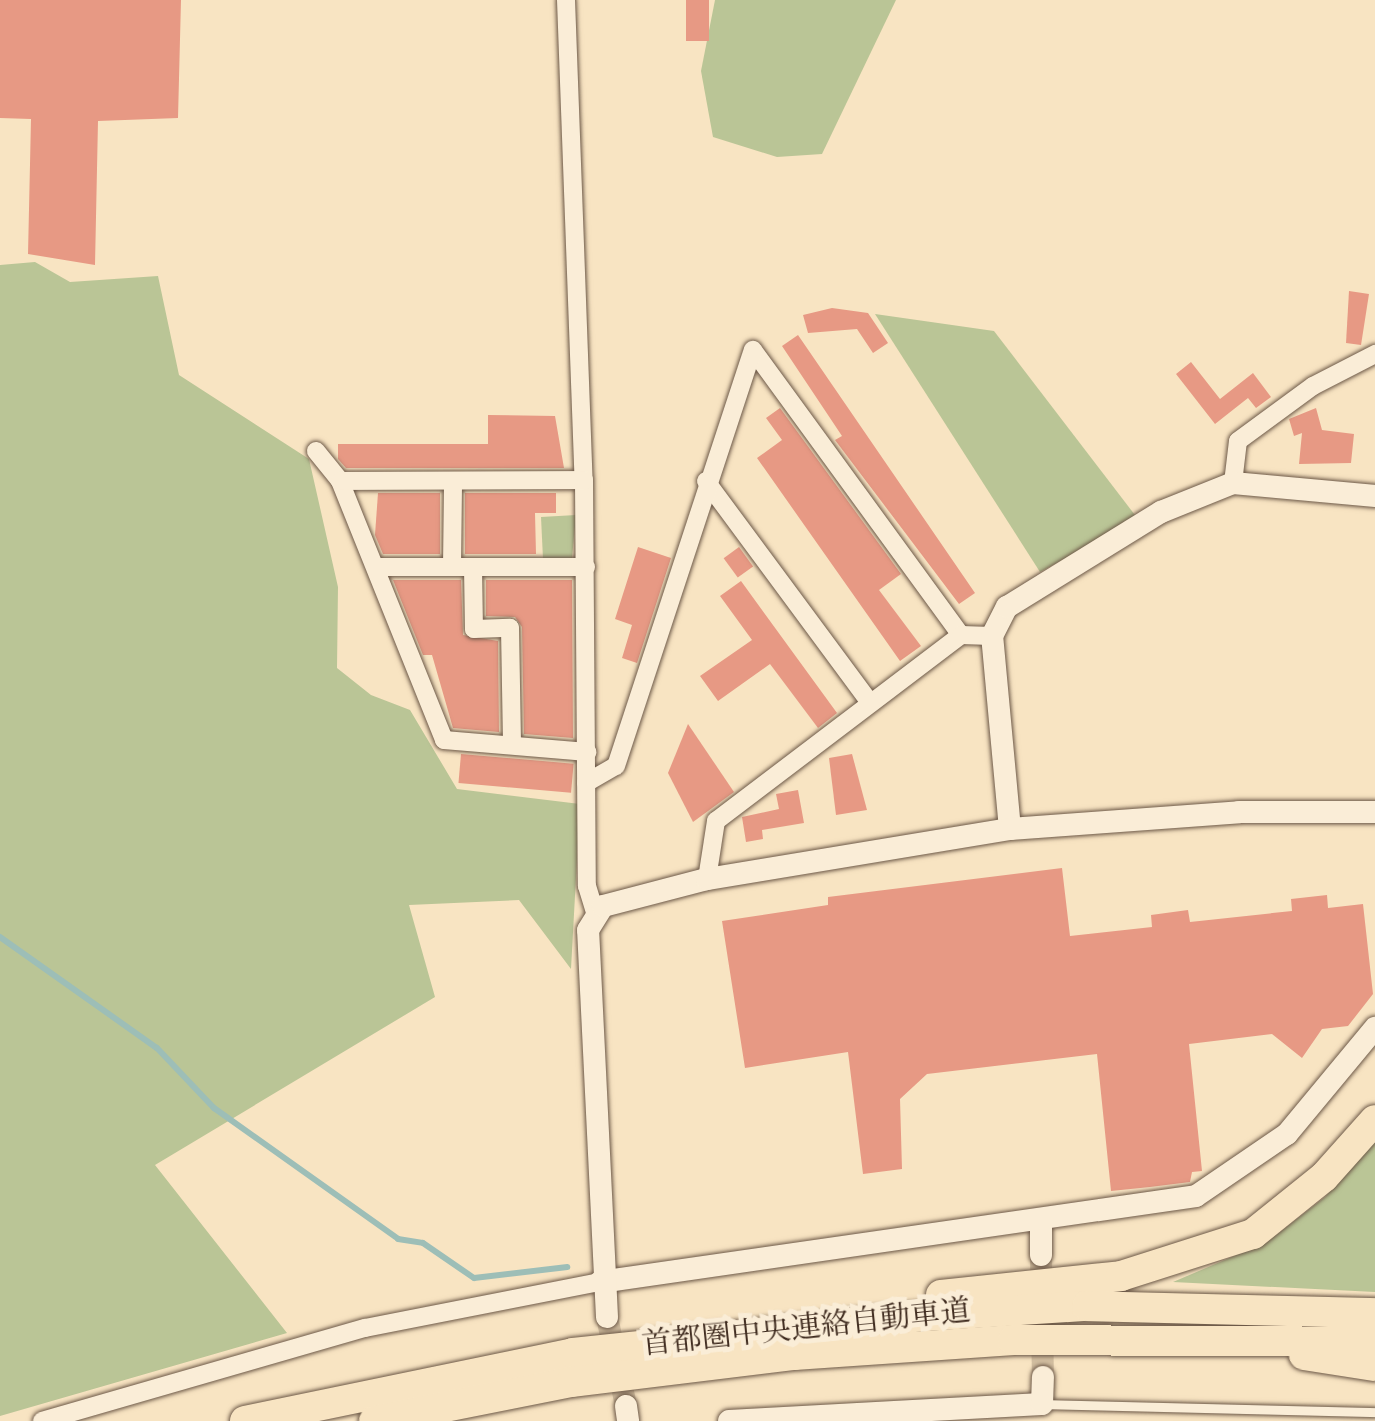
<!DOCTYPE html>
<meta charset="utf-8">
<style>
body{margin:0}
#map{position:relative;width:1375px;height:1421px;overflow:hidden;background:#f8e4c2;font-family:"IM FELL French Canon","Noto Serif JP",serif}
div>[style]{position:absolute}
.green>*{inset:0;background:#bac596}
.stream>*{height:6px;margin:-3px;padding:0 3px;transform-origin:3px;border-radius:3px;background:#9dbeb7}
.building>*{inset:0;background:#e79984;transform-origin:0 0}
.secondary-tunnel>*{height:22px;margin-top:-11px;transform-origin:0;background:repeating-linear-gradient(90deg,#d3bfa1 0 22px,transparent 0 33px)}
.roads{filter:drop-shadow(0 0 2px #6c5847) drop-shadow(0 0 2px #6c5847)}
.lane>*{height:9px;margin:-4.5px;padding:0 4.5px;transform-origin:4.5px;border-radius:4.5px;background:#faedd7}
.street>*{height:18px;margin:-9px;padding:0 9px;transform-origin:9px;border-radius:9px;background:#faedd7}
.secondary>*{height:22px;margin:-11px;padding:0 11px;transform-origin:11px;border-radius:11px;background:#faedd7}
.highway>*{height:30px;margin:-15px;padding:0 15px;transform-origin:15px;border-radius:15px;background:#f8e4c2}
span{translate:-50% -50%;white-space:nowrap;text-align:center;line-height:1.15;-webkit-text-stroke:10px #faedd7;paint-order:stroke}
.street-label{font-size:30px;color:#3e2a1e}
</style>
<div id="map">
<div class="green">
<i style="clip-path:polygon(715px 0,896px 0,822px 154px,777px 157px,713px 137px,701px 71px)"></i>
<i style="clip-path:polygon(35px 262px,70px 282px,158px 276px,179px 375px,309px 459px,338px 587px,337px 668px,371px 695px,410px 710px,457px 789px,580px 804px,571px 969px,519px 900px,409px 905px,435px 997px,155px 1165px,287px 1333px,0 1416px,0 265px)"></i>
<i style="clip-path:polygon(875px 314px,994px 331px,1138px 519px,1040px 572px)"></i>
<i style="clip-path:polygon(576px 515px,572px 558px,543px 559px,541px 517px)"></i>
<i style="clip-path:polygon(1375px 1140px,1375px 1292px,1173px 1282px,1267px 1242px,1325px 1197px)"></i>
</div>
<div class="stream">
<i style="left:0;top:937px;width:192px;rotate:35.3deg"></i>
<i style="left:157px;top:1048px;width:83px;rotate:46.5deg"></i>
<i style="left:214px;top:1108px;width:226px;rotate:35.4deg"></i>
<i style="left:398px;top:1239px;width:25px;rotate:9deg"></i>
<i style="left:423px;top:1243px;width:62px;rotate:34.5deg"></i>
<i style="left:474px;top:1278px;width:94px;rotate:-6.7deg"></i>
</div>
<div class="building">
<i style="clip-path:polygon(0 0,181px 0,178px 118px,98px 121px,95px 265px,28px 254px,31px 119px,0 118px)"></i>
<i style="left:686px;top:0;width:23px;height:41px"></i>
<i style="clip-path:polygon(1349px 291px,1369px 294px,1361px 345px,1346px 343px)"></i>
<i style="clip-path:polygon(832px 308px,868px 313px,888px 343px,873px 353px,857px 329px,808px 333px,803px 315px)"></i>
<i style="clip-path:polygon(798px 335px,975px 593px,959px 604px,835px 440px,842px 436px,782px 346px)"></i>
<i style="clip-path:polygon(1191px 362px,1220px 399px,1253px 373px,1271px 397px,1256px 408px,1248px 398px,1215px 424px,1176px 374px)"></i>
<i style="clip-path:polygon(780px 408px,901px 574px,879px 590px,921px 646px,900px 661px,757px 458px,782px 440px,766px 418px)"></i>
<i style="clip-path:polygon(1316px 408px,1322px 430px,1354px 434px,1351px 463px,1299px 464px,1302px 433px,1294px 436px,1289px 419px)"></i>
<i style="clip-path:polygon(488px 415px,555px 416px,564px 468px,346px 468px,338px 459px,338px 444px,488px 444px)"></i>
<i style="clip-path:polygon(378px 493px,440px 493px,440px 554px,383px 554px,375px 535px)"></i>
<i style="clip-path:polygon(465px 493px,556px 493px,556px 513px,535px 513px,536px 554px,465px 554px)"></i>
<i style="clip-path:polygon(638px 547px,671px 558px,637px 663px,622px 658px,632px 625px,615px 619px)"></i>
<i style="left:739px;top:547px;width:24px;height:19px;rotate:54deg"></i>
<i style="clip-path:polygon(393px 580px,461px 580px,463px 635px,498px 641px,499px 732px,453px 728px,432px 655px,423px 655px)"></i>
<i style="clip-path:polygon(486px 580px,572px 580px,573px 738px,524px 734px,522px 627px,515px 617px,486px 616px)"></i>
<i style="clip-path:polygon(741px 581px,837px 713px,818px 728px,770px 664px,718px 701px,700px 676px,752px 640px,720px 596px)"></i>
<i style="clip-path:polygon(688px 724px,734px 792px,693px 822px,668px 773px)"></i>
<i style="left:461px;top:754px;width:113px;height:29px;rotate:5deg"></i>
<i style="clip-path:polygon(852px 754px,867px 810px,836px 815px,829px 758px)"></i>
<i style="clip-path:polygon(798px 790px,804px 823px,762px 830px,763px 839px,746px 842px,742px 817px,779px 809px,776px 794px)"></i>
<i style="clip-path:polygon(1062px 868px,1070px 936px,1152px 927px,1151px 915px,1188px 910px,1190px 922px,1292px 911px,1291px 899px,1327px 895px,1328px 908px,1363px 904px,1373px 994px,1348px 1026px,1322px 1029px,1302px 1058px,1272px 1034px,1189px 1044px,1202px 1171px,1192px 1172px,1190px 1182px,1150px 1187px,1111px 1191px,1097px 1054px,927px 1074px,900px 1099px,902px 1169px,863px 1174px,848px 1052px,745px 1068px,722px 921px,828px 905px,828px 897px)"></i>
</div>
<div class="secondary-tunnel">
<i style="left:1041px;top:1255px;width:122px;rotate:89.1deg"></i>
<i style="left:607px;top:1317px;width:91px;rotate:77.9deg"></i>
</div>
<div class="roads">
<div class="lane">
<i style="left:1044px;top:1404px;width:331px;rotate:1.4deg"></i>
</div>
<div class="street">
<i style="left:566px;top:0;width:480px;rotate:87.9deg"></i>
<i style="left:584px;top:480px;width:406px;rotate:89.6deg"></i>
<i style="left:587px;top:886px;width:27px;rotate:73deg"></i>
<i style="left:753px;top:350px;width:353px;rotate:53.9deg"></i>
<i style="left:316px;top:451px;width:38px;rotate:51deg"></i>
<i style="left:340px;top:481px;width:279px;rotate:68.1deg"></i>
<i style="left:444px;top:740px;width:144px;rotate:4.8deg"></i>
<i style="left:340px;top:481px;width:244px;rotate:-0.2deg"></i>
<i style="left:706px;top:481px;width:276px;rotate:53.5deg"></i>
<i style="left:1233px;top:483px;width:42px;rotate:-83.2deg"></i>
<i style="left:1238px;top:441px;width:93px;rotate:-36.3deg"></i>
<i style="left:1313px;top:386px;width:70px;rotate:-27.3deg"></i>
<i style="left:376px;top:567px;width:210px"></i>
<i style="left:452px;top:567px;width:86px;rotate:-89.3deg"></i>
<i style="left:473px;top:567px;width:62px;rotate:89.1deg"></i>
<i style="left:474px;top:629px;width:36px;rotate:-2deg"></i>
<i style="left:510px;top:628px;width:117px;rotate:89deg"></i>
<i style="left:586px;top:783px;width:34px;rotate:-30deg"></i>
<i style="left:616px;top:766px;width:438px;rotate:-71.8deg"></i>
<i style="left:707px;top:879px;width:59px;rotate:-81.2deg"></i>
<i style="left:716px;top:821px;width:308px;rotate:-37.2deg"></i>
<i style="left:961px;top:635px;width:31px;rotate:2deg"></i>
<i style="left:42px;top:1421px;width:336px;rotate:-16.1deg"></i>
<i style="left:365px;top:1328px;width:239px;rotate:-11.1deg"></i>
</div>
<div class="secondary">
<i style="left:1010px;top:829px;width:194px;rotate:-95.3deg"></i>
<i style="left:992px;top:636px;width:33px;rotate:-63deg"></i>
<i style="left:1007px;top:607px;width:181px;rotate:-31.7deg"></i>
<i style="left:1161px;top:512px;width:78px;rotate:-21.9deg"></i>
<i style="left:1233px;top:483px;width:143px;rotate:5.2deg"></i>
<i style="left:1041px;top:1223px;width:32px;rotate:90deg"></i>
<i style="left:600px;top:1282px;width:602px;rotate:-8.21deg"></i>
<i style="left:1196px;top:1196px;width:110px;rotate:-34.3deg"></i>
<i style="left:1287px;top:1134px;width:138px;rotate:-50.3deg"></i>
<i style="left:607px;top:1317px;width:387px;rotate:-92.8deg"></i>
<i style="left:588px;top:930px;width:28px;rotate:-58deg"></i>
<i style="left:603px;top:906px;width:107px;rotate:-14.6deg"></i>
<i style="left:707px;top:879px;width:307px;rotate:-9.4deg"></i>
<i style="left:1010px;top:829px;width:230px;rotate:-4.2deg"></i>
<i style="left:1239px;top:812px;width:136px"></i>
<i style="left:626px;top:1406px;width:15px;rotate:82deg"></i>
<i style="left:729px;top:1421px;width:313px;rotate:-3.1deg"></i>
<i style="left:1042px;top:1404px;width:27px;rotate:-88deg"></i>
</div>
<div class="highway">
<i style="left:941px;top:1295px;width:181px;rotate:-6deg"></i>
<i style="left:1121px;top:1276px;width:139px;rotate:-17.7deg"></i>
<i style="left:1253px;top:1234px;width:91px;rotate:-38.8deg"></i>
<i style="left:1324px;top:1177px;width:76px;rotate:-48.2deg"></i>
<i style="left:1304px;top:1355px;width:72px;rotate:8.8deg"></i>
<i style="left:245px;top:1421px;width:335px;rotate:-11.7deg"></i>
<i style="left:573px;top:1353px;width:355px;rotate:-6deg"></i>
<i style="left:926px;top:1316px;width:161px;rotate:-3.6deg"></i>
<i style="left:1087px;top:1306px;width:288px;rotate:1.4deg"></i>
<i style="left:374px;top:1421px;width:201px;rotate:-11.2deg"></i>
<i style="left:571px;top:1382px;width:225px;rotate:-6.9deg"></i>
<i style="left:794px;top:1355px;width:220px;rotate:-3.9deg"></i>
<i style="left:1013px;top:1340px;width:362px;rotate:0.3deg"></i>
</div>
</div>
<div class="street-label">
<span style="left:806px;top:1328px;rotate:-6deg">首都圏中央連絡自動車道</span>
</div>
</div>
